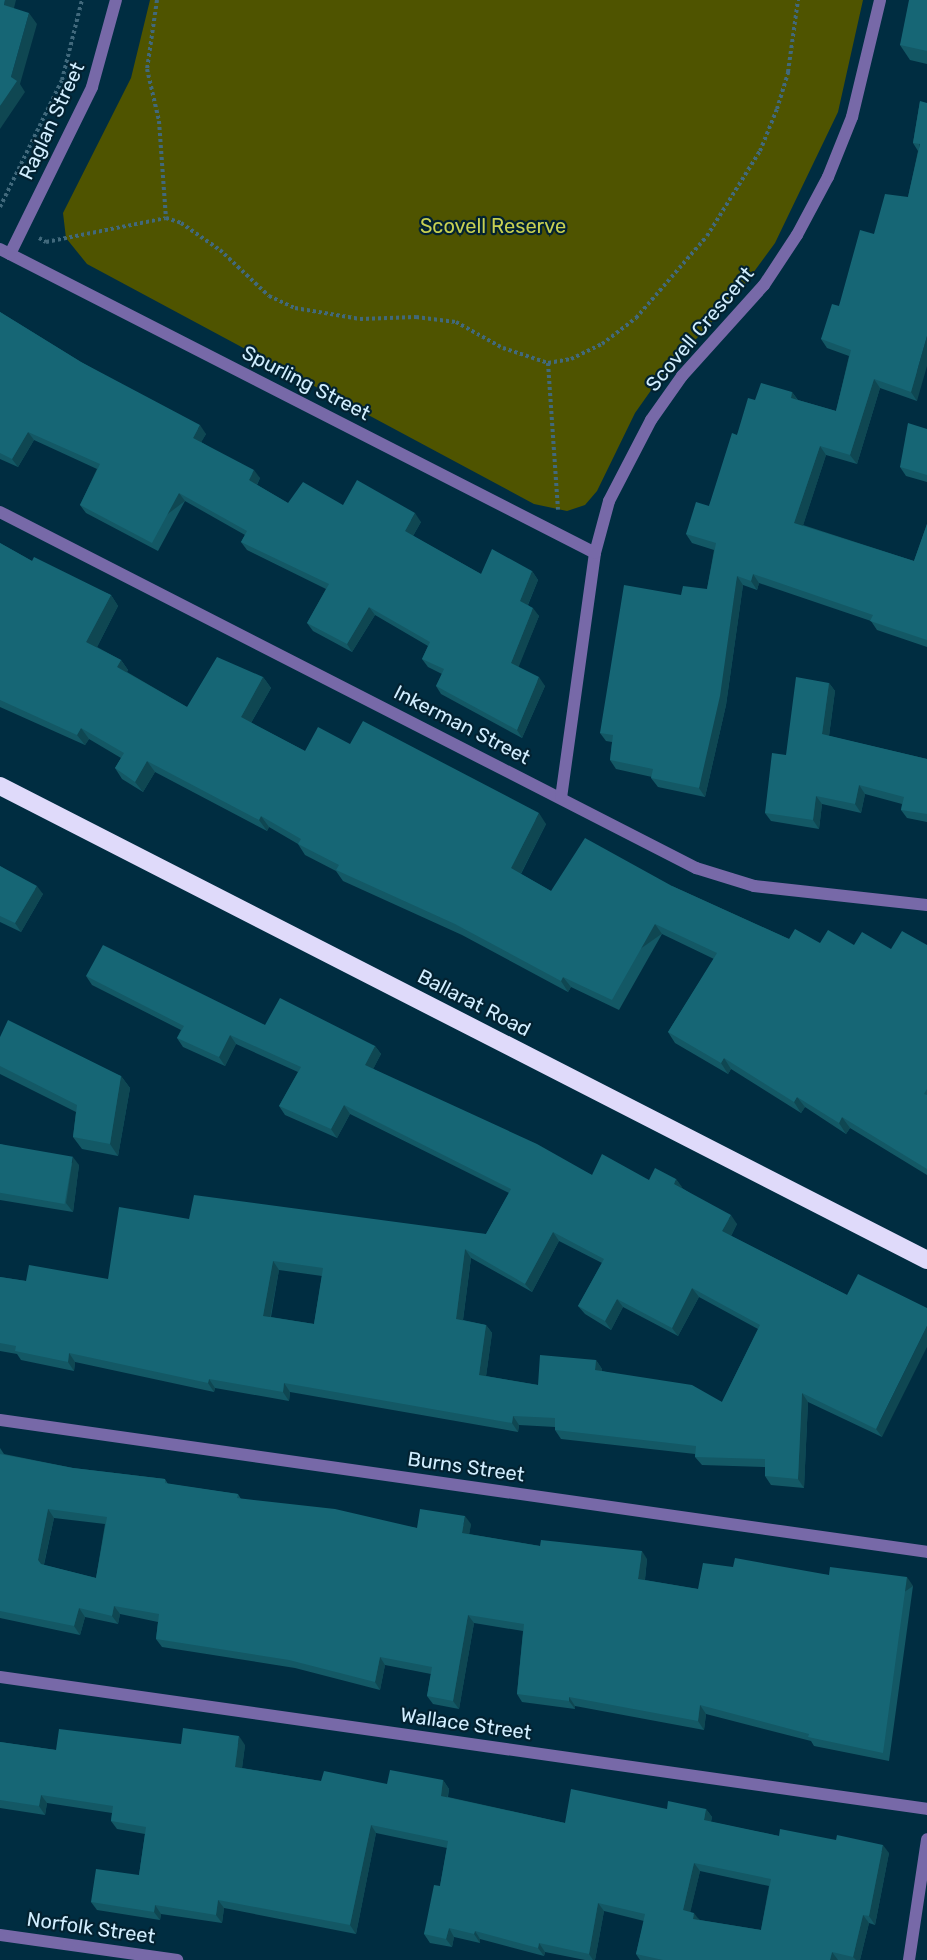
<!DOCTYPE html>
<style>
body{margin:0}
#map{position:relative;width:927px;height:1960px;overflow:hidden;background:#002d41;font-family:Rubik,sans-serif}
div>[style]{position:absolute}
.green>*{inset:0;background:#4f5400}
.path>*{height:4px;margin-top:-2px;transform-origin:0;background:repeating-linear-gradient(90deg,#41697c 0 3px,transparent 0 6px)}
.street>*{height:12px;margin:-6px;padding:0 6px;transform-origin:6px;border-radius:6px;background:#7769a8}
.highway>*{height:18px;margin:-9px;padding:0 9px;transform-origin:9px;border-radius:9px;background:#dfdafa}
.wall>*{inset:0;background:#135865}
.shaded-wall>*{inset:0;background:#0f4752;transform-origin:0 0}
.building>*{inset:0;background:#166675;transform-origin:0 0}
span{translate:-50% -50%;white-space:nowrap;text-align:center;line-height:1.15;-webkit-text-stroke:4.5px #032231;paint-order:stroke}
.street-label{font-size:20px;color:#d1eeff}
.park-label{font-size:20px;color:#c7d052}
</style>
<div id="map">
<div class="green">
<i style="clip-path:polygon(150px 0,863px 0,838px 112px,775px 243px,737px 295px,659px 379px,635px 413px,597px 491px,585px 505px,567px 511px,534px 504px,87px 264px,66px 238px,63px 213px,131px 78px)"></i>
</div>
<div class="path">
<i style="left:157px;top:0;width:70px;rotate:98.2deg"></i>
<i style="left:147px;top:69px;width:53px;rotate:77deg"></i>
<i style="left:159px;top:121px;width:97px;rotate:85.9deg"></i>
<i style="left:166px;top:218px;width:16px;rotate:18deg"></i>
<i style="left:181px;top:223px;width:47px;rotate:34.7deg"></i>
<i style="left:220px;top:250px;width:67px;rotate:43.2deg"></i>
<i style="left:269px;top:296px;width:29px;rotate:25deg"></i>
<i style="left:295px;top:308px;width:66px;rotate:9.6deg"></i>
<i style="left:360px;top:319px;width:56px;rotate:-2deg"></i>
<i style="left:416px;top:317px;width:40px;rotate:7.1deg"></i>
<i style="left:456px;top:322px;width:54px;rotate:29deg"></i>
<i style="left:503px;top:348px;width:47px;rotate:18.4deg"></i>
<i style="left:548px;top:363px;width:147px;rotate:86.1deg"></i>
<i style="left:0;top:207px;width:141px;rotate:-64deg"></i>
<i style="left:62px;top:80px;width:82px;rotate:-76deg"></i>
<i style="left:39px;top:238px;width:8px;rotate:30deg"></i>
<i style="left:46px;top:242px;width:122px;rotate:-11.3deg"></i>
<i style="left:548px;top:363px;width:23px;rotate:-10deg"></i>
<i style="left:571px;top:359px;width:34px;rotate:-26deg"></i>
<i style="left:602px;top:344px;width:43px;rotate:-37.4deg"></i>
<i style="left:636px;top:318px;width:108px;rotate:-49.1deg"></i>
<i style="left:707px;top:236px;width:100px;rotate:-58.1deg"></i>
<i style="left:760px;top:151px;width:45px;rotate:-68deg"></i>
<i style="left:777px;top:109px;width:39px;rotate:-73deg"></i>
<i style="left:788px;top:72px;width:73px;rotate:-82.1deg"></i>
</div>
<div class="street">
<i style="left:0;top:249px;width:668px;rotate:27.06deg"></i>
<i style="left:10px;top:254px;width:186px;rotate:-63.8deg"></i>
<i style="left:92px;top:87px;width:90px;rotate:-74.6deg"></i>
<i style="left:0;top:512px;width:782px;rotate:27.09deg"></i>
<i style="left:696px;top:868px;width:61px;rotate:17.2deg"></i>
<i style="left:754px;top:886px;width:174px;rotate:6.3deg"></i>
<i style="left:561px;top:798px;width:247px;rotate:-82.1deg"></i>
<i style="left:595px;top:553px;width:54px;rotate:-74.9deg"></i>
<i style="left:609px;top:501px;width:91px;rotate:-62.6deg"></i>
<i style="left:651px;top:420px;width:54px;rotate:-54.8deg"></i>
<i style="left:682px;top:376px;width:122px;rotate:-48deg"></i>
<i style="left:764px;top:285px;width:60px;rotate:-56.6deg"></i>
<i style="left:797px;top:235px;width:66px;rotate:-61.9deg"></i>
<i style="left:828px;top:177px;width:65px;rotate:-68.2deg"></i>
<i style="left:852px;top:117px;width:120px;rotate:-76.5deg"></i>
<i style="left:0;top:1420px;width:936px;rotate:8.1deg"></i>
<i style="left:0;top:1677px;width:936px;rotate:8.1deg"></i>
<i style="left:0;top:1935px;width:179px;rotate:8deg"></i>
<i style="left:909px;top:1960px;width:122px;rotate:-81.5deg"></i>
</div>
<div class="highway">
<i style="left:0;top:786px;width:1041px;rotate:27.08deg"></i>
</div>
<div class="wall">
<i style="clip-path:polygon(927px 0,927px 64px,910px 60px,900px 45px)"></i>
<i style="clip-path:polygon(920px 101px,917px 401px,880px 388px,857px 464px,826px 455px,803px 525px,914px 561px,927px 524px,927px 647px,877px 630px,871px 621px,759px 583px,757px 590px,743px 585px,726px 705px,705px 797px,658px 787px,651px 778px,652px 777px,616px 769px,610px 760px,612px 742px,606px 741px,600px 733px,681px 595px,707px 589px,714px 550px,692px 543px,686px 534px,709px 506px,737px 435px,755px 400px,792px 392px,798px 400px,836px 411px,849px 356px,827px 348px,821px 339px,839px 306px,874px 234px,908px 197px,918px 151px,913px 143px)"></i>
<i style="clip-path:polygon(0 312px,81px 362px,206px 434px,201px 442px,260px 478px,257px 485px,288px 503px,343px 505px,421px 522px,413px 536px,481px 574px,532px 571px,538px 580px,528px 605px,539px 616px,518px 667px,545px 686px,522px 738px,441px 694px,436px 686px,442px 674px,428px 667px,422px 659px,428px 646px,375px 615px,352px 652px,313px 631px,307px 623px,326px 589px,247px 550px,241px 542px,245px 535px,185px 501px,158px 551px,86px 513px,80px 505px,97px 469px,34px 440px,18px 467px,0 459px)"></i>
<i style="clip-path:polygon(927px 429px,927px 482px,906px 476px,900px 467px)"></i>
<i style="clip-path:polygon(0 543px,32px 561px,111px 595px,118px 606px,97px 647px,121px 660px,128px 670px,127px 672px,187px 707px,263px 677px,271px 688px,251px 723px,305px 751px,350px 744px,546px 824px,521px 874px,551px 891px,672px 886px,789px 939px,820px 943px,891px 949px,927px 945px,927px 1175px,850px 1128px,846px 1134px,805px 1107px,801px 1113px,731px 1069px,728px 1074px,675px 1043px,668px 1032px,714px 959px,662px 934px,619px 1010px,571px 987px,568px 992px,462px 935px,343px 881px,336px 871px,305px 855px,298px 844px,269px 827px,267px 831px,155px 772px,143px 792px,122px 779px,115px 768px,121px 758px,89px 739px,85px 745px,0 707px)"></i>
<i style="clip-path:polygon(829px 683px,835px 691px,829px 736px,927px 759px,927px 822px,907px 818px,901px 810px,902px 804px,865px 794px,861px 813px,822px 804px,819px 829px,771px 821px,765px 813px,786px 755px)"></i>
<i style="clip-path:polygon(0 866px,43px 894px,21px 932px,0 922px)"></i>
<i style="clip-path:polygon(evenodd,86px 976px,265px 1025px,375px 1046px,381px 1054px,373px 1069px,592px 1175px,649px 1180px,676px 1179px,682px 1188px,737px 1224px,731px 1236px,847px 1295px,882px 1437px,808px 1402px,804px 1488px,771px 1485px,765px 1476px,765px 1467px,702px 1465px,695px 1457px,695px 1454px,561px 1439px,555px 1430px,555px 1427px,519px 1425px,518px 1432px,290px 1392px,289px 1401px,215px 1388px,214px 1392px,75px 1362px,74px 1371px,21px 1360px,17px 1354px,0 1351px,0 1277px,26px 1281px,108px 1279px,189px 1219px,486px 1234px,509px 1193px,350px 1114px,337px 1138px,285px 1115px,279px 1106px,298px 1072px,236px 1044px,225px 1066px,183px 1047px,177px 1038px,181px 1030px,92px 985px,86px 976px,559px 1241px,602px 1263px,578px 1306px,585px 1314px,611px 1330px,623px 1307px,678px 1336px,699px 1297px,758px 1329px,722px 1402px,602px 1371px,602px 1369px,596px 1360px,538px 1385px,486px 1376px,492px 1333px,486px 1325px,463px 1320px,471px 1258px,532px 1292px,559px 1241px,86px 976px,279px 1270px,322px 1276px,314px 1324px,271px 1317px,279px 1270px)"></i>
<i style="clip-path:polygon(0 1037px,121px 1076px,130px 1088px,118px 1156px,82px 1149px,73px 1137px,76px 1112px,0 1074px)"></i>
<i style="clip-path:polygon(0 1144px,79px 1165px,73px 1212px,0 1200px)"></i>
<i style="clip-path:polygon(evenodd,0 1448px,4px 1454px,73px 1468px,165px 1479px,168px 1484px,238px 1494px,241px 1499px,417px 1528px,471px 1524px,469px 1534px,540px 1546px,647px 1559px,645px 1580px,698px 1589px,733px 1567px,829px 1575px,913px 1586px,889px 1761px,814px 1746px,811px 1741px,706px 1714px,704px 1730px,575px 1706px,575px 1709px,522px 1702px,517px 1694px,523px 1631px,474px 1623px,459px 1709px,433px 1704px,427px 1696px,431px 1674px,385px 1665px,380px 1690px,295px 1668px,162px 1647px,156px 1639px,158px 1622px,120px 1614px,118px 1624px,85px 1617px,80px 1635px,0 1618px,0 1448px,54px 1518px,105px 1524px,96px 1578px,44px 1565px,54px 1518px)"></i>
<i style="clip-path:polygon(evenodd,0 1742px,56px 1750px,181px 1744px,245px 1745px,242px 1768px,321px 1781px,387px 1784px,443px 1780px,449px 1789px,448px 1797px,565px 1823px,667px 1809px,706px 1809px,712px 1817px,711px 1822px,779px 1836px,889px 1853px,875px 1925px,869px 1923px,860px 1960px,640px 1960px,636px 1954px,644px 1921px,604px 1911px,595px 1960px,585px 1960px,545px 1952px,544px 1956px,480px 1939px,480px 1943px,454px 1937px,452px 1947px,430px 1943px,424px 1934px,440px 1886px,447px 1848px,376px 1833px,356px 1934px,224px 1908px,222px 1923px,161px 1914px,160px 1920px,97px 1910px,91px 1902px,139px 1875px,145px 1834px,117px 1829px,111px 1821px,112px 1813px,47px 1803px,45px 1815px,0 1808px,0 1742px,700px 1871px,769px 1886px,761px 1930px,700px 1920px,690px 1912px,700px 1871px)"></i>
</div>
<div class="shaded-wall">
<i style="clip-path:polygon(5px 0,16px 0,12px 16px,4px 5px)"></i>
<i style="clip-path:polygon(29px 13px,37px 24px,20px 84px,25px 92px,0 129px,0 106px,11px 77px)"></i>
<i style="clip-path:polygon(927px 336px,927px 366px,917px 401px,911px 392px)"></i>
<i style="clip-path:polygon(874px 379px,880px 388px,857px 464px,850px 455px)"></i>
<i style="clip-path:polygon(792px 392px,798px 401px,791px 398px)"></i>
<i style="clip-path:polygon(200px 425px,206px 434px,199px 446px,193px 438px)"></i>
<i style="clip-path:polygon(28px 432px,34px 440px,18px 467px,12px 459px)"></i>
<i style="clip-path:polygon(820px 446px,826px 455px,801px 532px,794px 523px)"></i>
<i style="clip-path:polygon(254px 470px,260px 478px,255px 488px,249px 480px)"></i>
<i style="left:179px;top:493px;width:10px;height:57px;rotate:53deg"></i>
<i style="clip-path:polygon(415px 513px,421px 522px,411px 539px,405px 531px)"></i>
<i style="clip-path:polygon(532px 571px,538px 580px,526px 609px,520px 601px)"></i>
<i style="clip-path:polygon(753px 574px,759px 583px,757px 590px,751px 581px)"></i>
<i style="clip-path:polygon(737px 576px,743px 585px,726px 705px,705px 797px,699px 788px)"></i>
<i style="clip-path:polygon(111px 595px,118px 606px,94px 653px,86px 642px)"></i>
<i style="clip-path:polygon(369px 607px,375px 615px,352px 652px,347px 644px)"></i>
<i style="clip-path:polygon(533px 608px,539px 616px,517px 671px,511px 663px)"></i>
<i style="clip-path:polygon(121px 660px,128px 670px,124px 677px,117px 667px)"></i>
<i style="clip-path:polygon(263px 677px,271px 688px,248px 728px,241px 717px)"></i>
<i style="clip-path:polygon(539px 677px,545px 686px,522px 738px,517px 730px)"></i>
<i style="clip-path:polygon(829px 683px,835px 691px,828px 743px,822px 734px)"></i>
<i style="clip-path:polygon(81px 728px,89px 739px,85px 745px,77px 735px)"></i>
<i style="clip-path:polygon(147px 761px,155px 772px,143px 792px,135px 782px)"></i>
<i style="clip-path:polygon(859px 785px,865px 794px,861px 813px,855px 804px)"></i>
<i style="clip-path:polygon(816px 796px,822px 804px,819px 829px,813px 820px)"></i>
<i style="clip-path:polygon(539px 813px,546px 824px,518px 879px,511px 868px)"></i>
<i style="clip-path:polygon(261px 816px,269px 827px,267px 831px,259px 820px)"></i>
<i style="clip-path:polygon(37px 886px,43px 894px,21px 932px,15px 923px)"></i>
<i style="left:655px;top:924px;width:12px;height:87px;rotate:55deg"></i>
<i style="clip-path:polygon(563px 977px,571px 987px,568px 992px,561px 981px)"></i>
<i style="clip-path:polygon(230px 1035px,236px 1044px,225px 1066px,219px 1057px)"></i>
<i style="clip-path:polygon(375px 1046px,381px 1054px,371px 1073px,365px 1065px)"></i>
<i style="clip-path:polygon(724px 1058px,731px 1069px,728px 1074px,721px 1063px)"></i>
<i style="clip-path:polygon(121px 1076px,130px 1088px,118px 1156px,110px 1144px)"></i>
<i style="clip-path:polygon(797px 1097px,805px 1107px,801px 1113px,794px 1102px)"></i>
<i style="clip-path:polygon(344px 1105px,350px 1114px,337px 1138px,331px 1129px)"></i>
<i style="clip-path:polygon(842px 1117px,850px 1128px,846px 1134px,839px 1123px)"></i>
<i style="clip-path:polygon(73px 1157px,79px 1165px,73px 1212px,66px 1203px)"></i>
<i style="clip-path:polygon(676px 1179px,682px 1187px,680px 1192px,674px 1184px)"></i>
<i style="clip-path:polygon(731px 1215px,737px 1224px,729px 1240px,722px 1231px)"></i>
<i style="clip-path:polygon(553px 1232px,559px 1241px,532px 1292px,525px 1284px)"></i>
<i style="clip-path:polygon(465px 1249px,471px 1258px,462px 1327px,456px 1319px)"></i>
<i style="clip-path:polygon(273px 1261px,279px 1270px,269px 1324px,263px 1316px)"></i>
<i style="clip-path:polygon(692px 1288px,699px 1297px,678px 1336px,672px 1328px)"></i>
<i style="clip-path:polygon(617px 1299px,623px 1307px,611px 1330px,605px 1321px)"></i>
<i style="clip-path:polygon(486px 1325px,492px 1333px,485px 1384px,479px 1375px)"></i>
<i style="clip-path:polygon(927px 1326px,927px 1347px,882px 1437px,876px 1429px)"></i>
<i style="clip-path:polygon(69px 1353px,75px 1362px,74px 1371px,68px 1362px)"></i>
<i style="clip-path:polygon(596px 1360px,602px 1369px,601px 1379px,595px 1370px)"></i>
<i style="clip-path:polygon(209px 1379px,215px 1388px,214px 1392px,208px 1383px)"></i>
<i style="clip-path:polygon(284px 1383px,290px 1392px,289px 1401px,283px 1392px)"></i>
<i style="clip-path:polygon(802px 1393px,808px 1402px,804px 1488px,798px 1479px)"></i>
<i style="clip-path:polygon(513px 1416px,519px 1425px,518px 1432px,512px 1423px)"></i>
<i style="clip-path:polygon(48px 1509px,54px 1518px,43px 1568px,38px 1560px)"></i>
<i style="clip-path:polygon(465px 1516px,471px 1524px,468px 1541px,462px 1533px)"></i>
<i style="clip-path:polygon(642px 1551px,647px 1559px,644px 1587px,638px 1579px)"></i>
<i style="left:907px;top:1577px;width:11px;height:178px;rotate:56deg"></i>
<i style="clip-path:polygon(114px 1606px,120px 1614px,118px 1624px,112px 1616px)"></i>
<i style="clip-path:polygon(79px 1608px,85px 1617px,80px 1635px,74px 1626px)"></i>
<i style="clip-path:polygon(468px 1615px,474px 1623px,459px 1709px,453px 1701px)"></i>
<i style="clip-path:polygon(380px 1657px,385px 1665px,380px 1690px,375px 1682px)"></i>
<i style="clip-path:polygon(569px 1697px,575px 1706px,575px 1709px,569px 1701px)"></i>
<i style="clip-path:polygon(700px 1705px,706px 1714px,704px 1730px,698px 1721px)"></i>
<i style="clip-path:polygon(239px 1736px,245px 1745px,241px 1776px,235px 1767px)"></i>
<i style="clip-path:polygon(443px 1780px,449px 1789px,446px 1804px,441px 1796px)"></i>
<i style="clip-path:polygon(41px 1795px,47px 1803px,45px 1815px,39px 1806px)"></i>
<i style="clip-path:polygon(706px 1809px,712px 1817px,709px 1829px,704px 1820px)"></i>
<i style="clip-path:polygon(371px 1825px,376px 1833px,356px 1934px,350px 1925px)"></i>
<i style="clip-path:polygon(883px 1845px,889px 1853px,875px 1925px,869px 1916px)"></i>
<i style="clip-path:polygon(694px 1863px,700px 1871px,689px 1918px,683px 1910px)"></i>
<i style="clip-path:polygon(218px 1900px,224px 1908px,222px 1923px,216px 1915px)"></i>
<i style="clip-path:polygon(598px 1903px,604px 1911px,595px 1960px,593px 1960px,589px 1954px)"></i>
<i style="clip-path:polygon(155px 1905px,161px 1914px,160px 1920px,154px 1912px)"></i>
<i style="clip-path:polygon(694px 1913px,700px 1921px,693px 1919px)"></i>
<i style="clip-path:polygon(863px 1915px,869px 1923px,860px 1960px,856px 1960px,853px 1957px)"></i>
<i style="clip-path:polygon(449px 1928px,454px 1937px,452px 1947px,446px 1939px)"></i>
<i style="clip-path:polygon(475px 1931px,480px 1939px,480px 1943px,474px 1934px)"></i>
<i style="clip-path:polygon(539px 1943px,545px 1952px,544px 1956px,538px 1948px)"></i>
<i style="clip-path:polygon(832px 1952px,838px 1960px,830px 1960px)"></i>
</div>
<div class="building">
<i style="clip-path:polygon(0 0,5px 0,4px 5px,29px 13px,11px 77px,17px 81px,0 106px)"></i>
<i style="clip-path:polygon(909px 0,927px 0,927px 51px,900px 45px)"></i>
<i style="clip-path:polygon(920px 101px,927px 103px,927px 336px,911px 392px,874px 379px,850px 455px,820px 446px,794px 523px,914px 561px,927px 524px,927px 640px,870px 621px,873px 615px,753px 574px,751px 581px,737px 576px,720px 696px,699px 788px,651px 778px,653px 769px,610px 760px,613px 735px,600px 733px,624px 585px,681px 595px,683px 586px,707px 589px,716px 543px,686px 534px,696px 502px,709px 506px,732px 433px,737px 435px,748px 398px,755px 400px,761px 383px,792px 392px,791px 398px,836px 411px,851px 350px,821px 339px,832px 304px,839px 306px,860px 230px,874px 234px,885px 194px,908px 197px,920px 144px,913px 143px)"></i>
<i style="clip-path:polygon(0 312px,81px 362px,200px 425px,193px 438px,254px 470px,249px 480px,288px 503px,303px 482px,343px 505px,357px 480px,415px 513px,405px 531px,481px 574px,492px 549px,532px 571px,520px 601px,533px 608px,511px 663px,539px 677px,517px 730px,436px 686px,444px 669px,422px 659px,430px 642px,369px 607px,347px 644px,307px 623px,329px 584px,241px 542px,247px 531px,179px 493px,152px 543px,80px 505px,100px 464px,28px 432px,12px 459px,0 453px)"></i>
<i style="clip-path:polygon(908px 423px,927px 429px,927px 475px,900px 467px)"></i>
<i style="clip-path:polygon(0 543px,32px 561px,34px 557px,111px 595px,86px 642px,121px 660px,117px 667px,187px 707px,217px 657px,263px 677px,241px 717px,305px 751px,318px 727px,350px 744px,363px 721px,539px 813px,511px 868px,551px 891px,585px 838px,672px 886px,789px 939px,795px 929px,820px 943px,828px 930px,854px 945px,862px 932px,891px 949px,902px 931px,927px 945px,927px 1089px,924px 1094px,927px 1095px,927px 1169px,842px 1117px,839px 1123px,797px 1097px,794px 1102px,724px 1058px,721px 1063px,668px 1032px,717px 953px,655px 924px,612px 1000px,563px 977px,561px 981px,455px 924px,336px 870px,339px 865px,298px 844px,301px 839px,261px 816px,259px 820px,147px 761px,135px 782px,115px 768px,124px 753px,81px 728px,77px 735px,0 700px)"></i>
<i style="clip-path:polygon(796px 677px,829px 683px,822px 734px,927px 759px,927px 814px,901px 810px,904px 797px,859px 785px,855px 804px,816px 796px,813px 820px,765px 813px,772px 753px,786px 755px)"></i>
<i style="clip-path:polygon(0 866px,37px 886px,15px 923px,0 916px)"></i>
<i style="clip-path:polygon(evenodd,103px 945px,265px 1025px,280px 998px,375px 1046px,365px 1065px,537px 1144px,592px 1175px,602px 1154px,649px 1180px,655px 1168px,676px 1179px,674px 1184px,731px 1215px,722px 1231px,847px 1295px,858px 1274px,927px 1308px,927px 1326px,876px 1429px,802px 1393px,798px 1479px,765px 1476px,765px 1459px,695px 1457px,696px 1446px,555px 1430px,555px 1418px,513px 1416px,512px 1423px,284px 1383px,283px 1392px,209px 1379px,208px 1383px,69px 1353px,68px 1362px,15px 1351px,16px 1346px,0 1343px,0 1277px,26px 1281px,29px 1265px,108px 1279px,119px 1207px,189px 1219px,194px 1195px,486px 1234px,511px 1189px,344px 1105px,331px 1129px,279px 1106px,301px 1067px,230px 1035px,219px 1057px,177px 1038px,184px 1026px,86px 976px,103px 945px,553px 1232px,604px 1259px,578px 1306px,605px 1321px,617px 1299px,672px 1328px,692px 1288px,760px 1325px,722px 1402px,692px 1385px,595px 1370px,596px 1360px,540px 1355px,538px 1385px,479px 1375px,486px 1325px,456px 1319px,465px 1249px,525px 1284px,553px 1232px,103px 945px,273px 1261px,323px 1268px,314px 1324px,263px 1316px,273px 1261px)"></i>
<i style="clip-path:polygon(8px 1020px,121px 1076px,110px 1144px,73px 1137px,77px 1105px,0 1066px,0 1037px)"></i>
<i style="left:0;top:1144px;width:74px;height:48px;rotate:10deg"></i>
<i style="clip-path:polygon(evenodd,0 1454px,73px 1468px,165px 1479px,165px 1483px,238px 1494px,237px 1498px,335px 1509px,417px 1528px,420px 1509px,465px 1516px,462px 1533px,540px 1546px,541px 1540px,642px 1551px,638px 1579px,698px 1589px,703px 1563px,733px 1567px,735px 1558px,829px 1575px,830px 1567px,907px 1577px,883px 1753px,808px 1737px,809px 1734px,700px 1705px,698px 1721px,569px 1697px,569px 1701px,517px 1694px,524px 1624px,468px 1615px,453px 1701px,427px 1696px,432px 1667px,380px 1657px,375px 1682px,289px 1660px,156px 1639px,159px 1614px,114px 1606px,112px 1616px,79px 1608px,74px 1626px,0 1611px,0 1454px,48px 1509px,107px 1517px,96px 1578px,41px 1564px,38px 1560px,48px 1509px)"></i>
<i style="clip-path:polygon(evenodd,183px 1728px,239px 1736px,235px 1767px,321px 1781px,324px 1771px,387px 1784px,390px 1770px,443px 1780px,441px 1796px,565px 1823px,571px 1789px,667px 1809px,668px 1801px,706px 1809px,704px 1820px,779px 1836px,780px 1829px,836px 1840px,837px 1835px,883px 1845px,869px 1916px,863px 1915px,853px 1957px,832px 1952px,830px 1960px,663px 1960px,636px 1954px,645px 1914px,598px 1903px,589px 1954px,539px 1943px,538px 1948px,475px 1931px,474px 1934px,449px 1928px,446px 1939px,424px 1934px,434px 1885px,440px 1886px,448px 1841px,371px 1825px,350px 1925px,218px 1900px,216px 1915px,155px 1905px,154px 1912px,91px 1902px,96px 1869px,139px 1875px,146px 1827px,111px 1821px,113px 1806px,41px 1795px,39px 1806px,0 1800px,0 1742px,56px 1750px,59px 1729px,181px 1744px,183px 1728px,694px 1863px,771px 1879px,761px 1930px,693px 1919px,694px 1913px,683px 1910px,694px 1863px)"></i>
</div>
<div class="street-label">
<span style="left:52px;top:121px;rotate:-65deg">Raglan Street</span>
<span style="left:700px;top:329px;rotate:-50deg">Scovell Crescent</span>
<span style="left:306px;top:383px;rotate:27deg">Spurling Street</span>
<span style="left:462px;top:725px;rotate:27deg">Inkerman Street</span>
<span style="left:474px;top:1003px;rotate:27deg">Ballarat Road</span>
<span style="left:466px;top:1467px;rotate:8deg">Burns Street</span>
<span style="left:466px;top:1724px;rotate:8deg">Wallace Street</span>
<span style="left:91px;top:1928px;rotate:8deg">Norfolk Street</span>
</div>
<div class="park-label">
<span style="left:493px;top:226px">Scovell Reserve</span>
</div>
</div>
